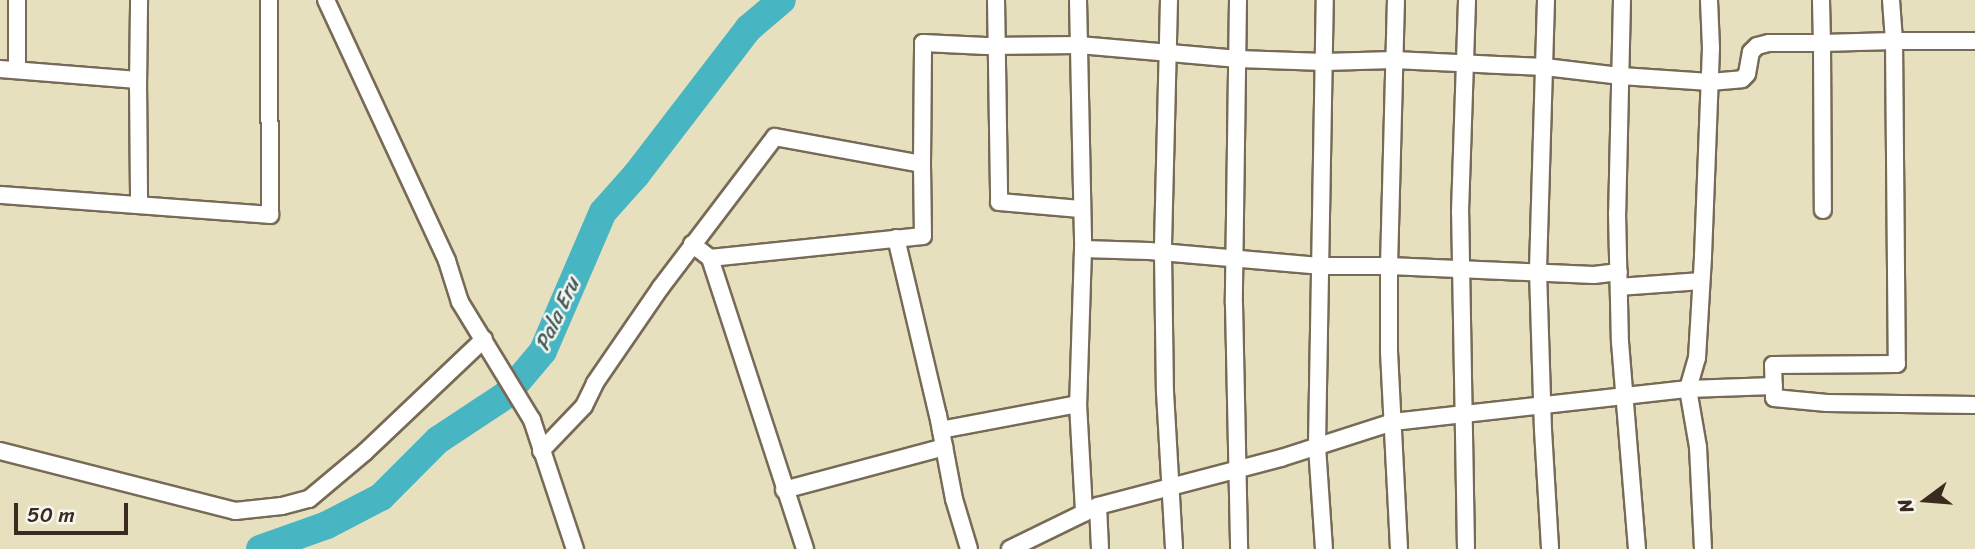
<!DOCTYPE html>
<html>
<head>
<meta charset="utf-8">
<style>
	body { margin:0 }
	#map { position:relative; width:1975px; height:549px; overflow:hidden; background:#e7e0be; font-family:Sriracha,sans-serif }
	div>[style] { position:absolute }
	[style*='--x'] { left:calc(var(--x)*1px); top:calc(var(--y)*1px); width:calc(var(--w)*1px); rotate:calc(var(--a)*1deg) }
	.river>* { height:28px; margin:-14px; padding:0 14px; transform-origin:14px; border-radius:14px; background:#47b5c2 }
	.roads { filter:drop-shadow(2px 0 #776a56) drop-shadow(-2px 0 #776a56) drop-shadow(0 2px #776a56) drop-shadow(0 -2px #776a56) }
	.minor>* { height:16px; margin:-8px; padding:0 8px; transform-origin:8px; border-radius:8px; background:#fff }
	span { translate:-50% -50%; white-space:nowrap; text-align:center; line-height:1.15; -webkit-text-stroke:5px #f6f6f2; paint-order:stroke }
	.water-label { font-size:21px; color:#3f5b57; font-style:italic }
	.north { position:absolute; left:1891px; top:465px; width:70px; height:70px; -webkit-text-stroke:5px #f6f6f2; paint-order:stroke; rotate:254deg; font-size:19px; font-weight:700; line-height:28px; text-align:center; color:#3b2a1e }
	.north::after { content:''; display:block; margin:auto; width:24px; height:32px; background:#3b2a1e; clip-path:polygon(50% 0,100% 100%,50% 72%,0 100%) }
	.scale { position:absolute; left:14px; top:503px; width:114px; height:32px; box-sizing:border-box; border:4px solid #3b2a1e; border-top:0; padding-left:9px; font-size:21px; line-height:24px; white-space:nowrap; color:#3b2a1e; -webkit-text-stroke:5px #f6f6f2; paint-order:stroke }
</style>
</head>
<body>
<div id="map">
	<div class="river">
		<i style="--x:260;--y:549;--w:71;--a:-19.7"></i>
		<i style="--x:327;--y:525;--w:61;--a:-27.4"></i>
		<i style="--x:381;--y:497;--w:81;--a:-45"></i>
		<i style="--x:438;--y:440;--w:82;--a:-33.5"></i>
		<i style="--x:506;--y:395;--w:57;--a:-49.9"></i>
		<i style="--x:543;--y:351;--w:151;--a:-66.7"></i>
		<i style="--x:603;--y:212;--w:50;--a:-48.3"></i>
		<i style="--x:636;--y:175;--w:185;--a:-52.5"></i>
		<i style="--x:749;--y:28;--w:43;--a:-40.3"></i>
	</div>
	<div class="roads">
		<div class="minor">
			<i style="--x:326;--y:0;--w:288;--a:65.1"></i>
			<i style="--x:447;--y:261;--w:43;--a:72.4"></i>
			<i style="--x:460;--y:302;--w:138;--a:58.6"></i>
			<i style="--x:532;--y:420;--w:136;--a:71.6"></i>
			<i style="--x:996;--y:0;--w:202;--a:89.1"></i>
			<i style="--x:999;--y:202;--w:82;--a:4.9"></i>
			<i style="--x:1078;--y:0;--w:249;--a:88.8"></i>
			<i style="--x:1083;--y:249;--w:66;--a:1.7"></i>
			<i style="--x:1149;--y:251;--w:171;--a:5"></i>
			<i style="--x:1319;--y:266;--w:70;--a:0"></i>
			<i style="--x:1389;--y:266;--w:266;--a:-88.5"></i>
			<i style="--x:1169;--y:0;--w:253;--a:91.4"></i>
			<i style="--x:1163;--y:253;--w:139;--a:89.2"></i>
			<i style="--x:1165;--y:392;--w:157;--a:86.7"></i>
			<i style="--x:1238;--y:0;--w:304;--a:90.8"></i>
			<i style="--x:1234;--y:304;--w:245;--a:88.8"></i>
			<i style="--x:1546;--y:0;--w:271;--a:91.7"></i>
			<i style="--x:1538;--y:271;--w:159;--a:88.2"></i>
			<i style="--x:1543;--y:430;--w:119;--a:86.6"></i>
			<i style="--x:1622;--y:0;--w:213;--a:91.3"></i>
			<i style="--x:1617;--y:213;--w:129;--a:88.7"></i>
			<i style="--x:1620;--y:342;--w:208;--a:85.3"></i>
			<i style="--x:1821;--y:0;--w:43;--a:88.7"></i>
			<i style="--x:1822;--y:43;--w:72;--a:-1.6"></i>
			<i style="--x:1894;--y:41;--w:323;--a:89.5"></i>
			<i style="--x:1897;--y:364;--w:124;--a:179.5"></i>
			<i style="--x:1773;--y:365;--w:33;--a:88"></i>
			<i style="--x:1774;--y:398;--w:53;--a:5.4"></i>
			<i style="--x:1827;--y:403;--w:148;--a:0.8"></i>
			<i style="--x:1891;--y:0;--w:41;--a:85.8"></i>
			<i style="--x:1894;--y:41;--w:81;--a:0"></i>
			<i style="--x:0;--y:69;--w:138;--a:4.6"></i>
			<i style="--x:138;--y:80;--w:125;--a:89.5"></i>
			<i style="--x:17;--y:70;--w:70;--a:-90"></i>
			<i style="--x:138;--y:88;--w:88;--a:-89.3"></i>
			<i style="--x:0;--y:195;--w:271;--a:4.2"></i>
			<i style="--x:270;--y:215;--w:215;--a:-90.3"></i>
			<i style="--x:896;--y:238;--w:182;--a:76.7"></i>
			<i style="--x:938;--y:415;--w:86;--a:79.2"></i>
			<i style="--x:954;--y:499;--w:52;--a:73.3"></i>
			<i style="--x:692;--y:244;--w:23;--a:38"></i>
			<i style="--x:710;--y:258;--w:214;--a:-5.9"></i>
			<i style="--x:923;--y:236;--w:72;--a:-90.8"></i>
			<i style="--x:1083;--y:249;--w:155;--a:91.8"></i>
			<i style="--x:1078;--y:404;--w:109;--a:86.8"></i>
			<i style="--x:710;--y:258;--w:306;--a:71.9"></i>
			<i style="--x:1619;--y:287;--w:82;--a:-4.2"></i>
			<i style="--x:941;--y:430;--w:139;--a:-10.7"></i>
			<i style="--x:0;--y:451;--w:243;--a:14.3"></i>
			<i style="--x:235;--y:511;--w:47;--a:-6.1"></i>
			<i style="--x:282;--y:506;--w:28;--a:-15"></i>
			<i style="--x:309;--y:499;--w:73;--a:-40"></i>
			<i style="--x:365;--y:452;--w:164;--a:-43.5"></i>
			<i style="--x:541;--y:451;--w:62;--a:-46.3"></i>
			<i style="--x:584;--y:406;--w:25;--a:-64"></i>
			<i style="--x:595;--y:383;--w:116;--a:-55.5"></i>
			<i style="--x:661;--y:287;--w:188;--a:-52.8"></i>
			<i style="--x:775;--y:137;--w:149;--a:10.4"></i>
			<i style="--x:922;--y:164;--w:121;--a:-89.5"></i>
			<i style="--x:923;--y:43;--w:63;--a:2.7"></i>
			<i style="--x:986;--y:46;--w:93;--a:-0.6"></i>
			<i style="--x:1079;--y:45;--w:160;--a:5"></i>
			<i style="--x:1238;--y:59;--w:86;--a:2"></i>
			<i style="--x:1324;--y:62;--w:70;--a:-1.6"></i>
			<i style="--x:1394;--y:60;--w:151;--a:2.7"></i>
			<i style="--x:1545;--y:67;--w:77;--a:6.8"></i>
			<i style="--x:1621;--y:76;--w:89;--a:3.9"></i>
			<i style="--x:1710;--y:82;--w:32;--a:-5"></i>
			<i style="--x:1742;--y:79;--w:7;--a:-45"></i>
			<i style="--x:1747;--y:74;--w:22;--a:-80"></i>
			<i style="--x:1751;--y:52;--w:8;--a:-45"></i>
			<i style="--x:1757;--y:46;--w:12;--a:-14"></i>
			<i style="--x:1769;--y:43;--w:53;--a:0"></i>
			<i style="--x:1822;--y:43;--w:167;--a:89.7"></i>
			<i style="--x:784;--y:490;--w:166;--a:-15"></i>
			<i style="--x:1098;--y:506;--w:43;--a:87.3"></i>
			<i style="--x:1010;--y:549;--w:98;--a:-26"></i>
			<i style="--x:1098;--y:506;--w:189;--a:-14.7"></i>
			<i style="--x:1281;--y:458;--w:118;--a:-17.8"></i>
			<i style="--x:1393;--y:422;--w:297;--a:-6.4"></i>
			<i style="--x:1688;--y:389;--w:86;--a:-2"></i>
			<i style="--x:1324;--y:549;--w:104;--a:-93.9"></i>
			<i style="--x:1317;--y:445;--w:445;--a:-89"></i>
			<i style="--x:1399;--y:549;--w:199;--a:-92.9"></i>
			<i style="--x:1389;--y:350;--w:84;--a:-90"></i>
			<i style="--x:1389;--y:266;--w:205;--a:2.5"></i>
			<i style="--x:1594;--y:275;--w:25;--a:-7"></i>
			<i style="--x:1466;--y:549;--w:337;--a:-91"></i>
			<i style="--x:1460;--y:212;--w:212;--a:-88.1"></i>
			<i style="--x:1703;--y:549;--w:102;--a:-92.8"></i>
			<i style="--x:1698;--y:447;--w:59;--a:-99.8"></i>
			<i style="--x:1688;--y:389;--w:32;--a:-74"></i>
			<i style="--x:1697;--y:358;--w:102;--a:-86.6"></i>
			<i style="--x:1703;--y:256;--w:208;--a:-87.8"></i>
			<i style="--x:1711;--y:48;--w:48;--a:-92.4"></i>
		</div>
	</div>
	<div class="water-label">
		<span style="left:557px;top:314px;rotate:-65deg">Pala Eru</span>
	</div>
	<div class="north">N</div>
	<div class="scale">50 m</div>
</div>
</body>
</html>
